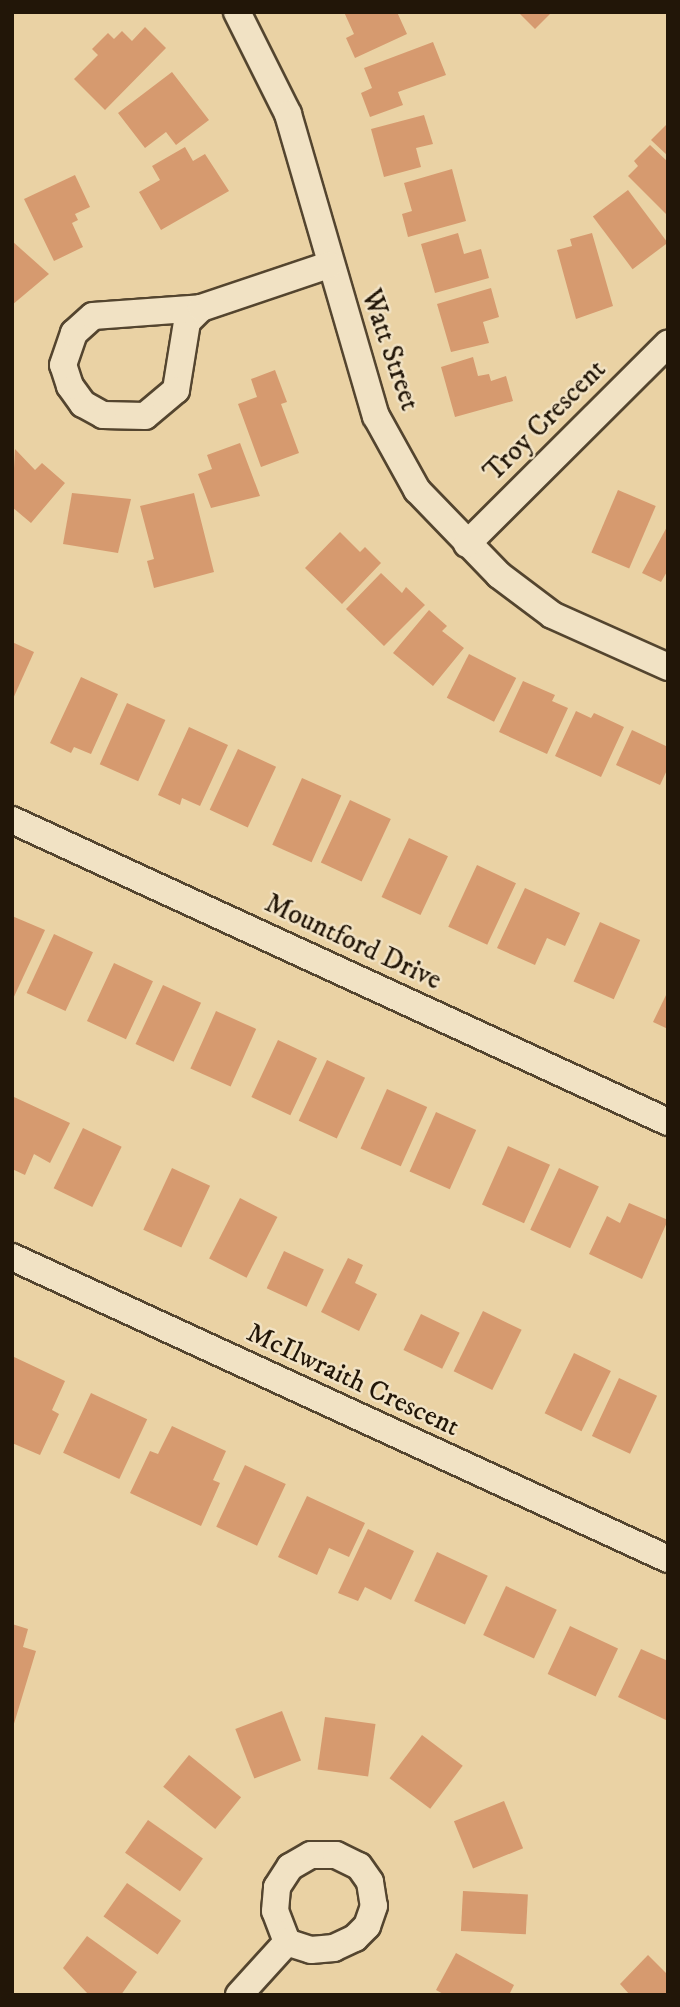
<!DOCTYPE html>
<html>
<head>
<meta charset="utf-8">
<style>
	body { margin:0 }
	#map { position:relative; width:680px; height:2007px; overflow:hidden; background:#ead2a4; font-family:"IM FELL DW Pica",serif }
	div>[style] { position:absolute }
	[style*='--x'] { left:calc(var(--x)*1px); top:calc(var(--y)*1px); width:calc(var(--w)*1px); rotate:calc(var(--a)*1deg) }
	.building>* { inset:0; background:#d69a6f; transform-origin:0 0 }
	.roads { filter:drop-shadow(2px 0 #54452f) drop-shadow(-2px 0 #54452f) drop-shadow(0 2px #54452f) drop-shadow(0 -2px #54452f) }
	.street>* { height:26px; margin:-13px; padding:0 13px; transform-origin:13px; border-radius:13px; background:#f1e2c4 }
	span { translate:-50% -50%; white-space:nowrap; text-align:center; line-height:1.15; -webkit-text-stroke:5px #f1e2c4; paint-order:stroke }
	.street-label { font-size:28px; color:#221608 }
	.frame { position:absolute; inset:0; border:14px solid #221608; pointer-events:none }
</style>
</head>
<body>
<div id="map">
	<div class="building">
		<i style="clip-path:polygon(344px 12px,397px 12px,407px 34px,355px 58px,346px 38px,354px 34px)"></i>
		<i style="clip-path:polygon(518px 12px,552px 12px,535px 29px)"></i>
		<i style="clip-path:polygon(145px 27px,166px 48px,105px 110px,74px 79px,98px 55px,92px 49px,108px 33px,114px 39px,122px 31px,132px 41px)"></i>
		<i style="clip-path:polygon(433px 42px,446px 75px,398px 92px,403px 105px,370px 117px,361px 93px,372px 88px,364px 68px)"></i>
		<i style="clip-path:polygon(172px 72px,209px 120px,176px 145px,166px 132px,145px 148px,118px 113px)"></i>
		<i style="clip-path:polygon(424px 115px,433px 144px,416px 148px,421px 167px,384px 177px,371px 129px)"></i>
		<i style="clip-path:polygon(668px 123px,668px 156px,651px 140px)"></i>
		<i style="clip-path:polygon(650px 145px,668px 162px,668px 216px,628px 176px,638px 166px,634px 161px)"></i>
		<i style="clip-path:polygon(185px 147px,193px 161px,205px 154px,229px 191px,161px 230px,139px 192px,160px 180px,152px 166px)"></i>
		<i style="clip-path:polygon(452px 169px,466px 221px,408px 237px,402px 214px,412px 211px,404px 183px)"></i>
		<i style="clip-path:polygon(75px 175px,90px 207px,75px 214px,78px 220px,72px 223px,83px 247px,54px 261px,24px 199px)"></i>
		<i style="left:628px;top:190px;width:66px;height:44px;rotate:53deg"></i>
		<i style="clip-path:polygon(458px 233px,464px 254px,481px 249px,489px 278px,435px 293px,421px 244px)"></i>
		<i style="clip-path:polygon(592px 233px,613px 306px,576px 319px,557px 250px,572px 246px,570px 239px)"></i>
		<i style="clip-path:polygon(12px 241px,49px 274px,12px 305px)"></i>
		<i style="clip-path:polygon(491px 288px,499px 317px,483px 322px,489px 343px,451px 352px,437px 304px)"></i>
		<i style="clip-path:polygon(473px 357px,478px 376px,489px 374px,491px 381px,506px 376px,513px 401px,455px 417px,441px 367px)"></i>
		<i style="clip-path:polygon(275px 370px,287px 402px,281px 404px,299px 453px,261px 467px,238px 404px,257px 397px,251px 379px)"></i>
		<i style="clip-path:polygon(240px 443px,260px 496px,211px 508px,198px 474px,212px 469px,207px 455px)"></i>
		<i style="clip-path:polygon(15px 449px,35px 470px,42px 463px,65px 483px,31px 523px,12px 507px)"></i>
		<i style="left:618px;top:490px;width:41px;height:68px;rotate:23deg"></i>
		<i style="clip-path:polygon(72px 493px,131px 499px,118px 553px,63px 544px)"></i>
		<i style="clip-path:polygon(194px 493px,214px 572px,154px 588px,147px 561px,154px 559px,140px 506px)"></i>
		<i style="clip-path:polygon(668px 525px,668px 570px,661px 582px,642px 573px)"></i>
		<i style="clip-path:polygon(340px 532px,360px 552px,365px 547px,381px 563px,342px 604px,305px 568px)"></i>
		<i style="clip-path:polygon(381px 573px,402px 593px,406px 587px,425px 605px,384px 646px,346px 609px)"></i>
		<i style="clip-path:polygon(429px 610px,447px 626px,442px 631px,464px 648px,433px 686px,393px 653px)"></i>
		<i style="clip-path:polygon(12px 642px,34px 652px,12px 701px)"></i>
		<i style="left:469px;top:654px;width:53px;height:49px;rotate:27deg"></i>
		<i style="clip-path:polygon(81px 677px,118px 694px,91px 754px,74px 747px,71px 753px,50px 743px)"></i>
		<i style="clip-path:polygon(523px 681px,555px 695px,552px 701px,568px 708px,547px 754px,499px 732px)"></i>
		<i style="left:127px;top:703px;width:42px;height:67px;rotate:24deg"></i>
		<i style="clip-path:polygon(576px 711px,591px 718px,594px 713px,624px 727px,601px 777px,555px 756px)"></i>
		<i style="clip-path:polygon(189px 727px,228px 745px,200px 806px,182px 798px,180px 805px,158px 795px)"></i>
		<i style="clip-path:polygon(632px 730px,668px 747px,668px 768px,660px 785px,616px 765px)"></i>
		<i style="left:238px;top:749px;width:42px;height:67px;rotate:25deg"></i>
		<i style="left:302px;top:778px;width:43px;height:73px;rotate:24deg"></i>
		<i style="left:350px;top:800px;width:45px;height:69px;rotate:25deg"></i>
		<i style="left:409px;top:838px;width:43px;height:65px;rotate:25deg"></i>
		<i style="left:477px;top:865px;width:43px;height:68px;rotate:25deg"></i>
		<i style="clip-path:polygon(525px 888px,580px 913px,565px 946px,547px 938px,535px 965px,497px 948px)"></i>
		<i style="clip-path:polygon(12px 916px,45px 930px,12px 1001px)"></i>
		<i style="left:600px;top:922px;width:44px;height:65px;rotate:24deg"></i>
		<i style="left:54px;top:934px;width:43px;height:65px;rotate:25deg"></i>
		<i style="left:114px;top:963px;width:43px;height:64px;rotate:25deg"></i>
		<i style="left:163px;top:985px;width:42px;height:65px;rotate:25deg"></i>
		<i style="clip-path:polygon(668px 991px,668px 1029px,653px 1022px)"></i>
		<i style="left:216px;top:1011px;width:44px;height:63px;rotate:24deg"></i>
		<i style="left:278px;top:1040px;width:43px;height:63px;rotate:25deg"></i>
		<i style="left:327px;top:1060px;width:42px;height:67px;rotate:25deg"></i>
		<i style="left:387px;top:1089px;width:44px;height:65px;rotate:24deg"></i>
		<i style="clip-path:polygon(14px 1097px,70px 1123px,50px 1163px,34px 1154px,25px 1175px,12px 1169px)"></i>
		<i style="left:436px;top:1112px;width:44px;height:65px;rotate:24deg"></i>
		<i style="left:83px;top:1128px;width:43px;height:67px;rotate:26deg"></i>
		<i style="left:508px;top:1146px;width:46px;height:64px;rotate:24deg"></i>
		<i style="left:172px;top:1168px;width:42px;height:68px;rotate:25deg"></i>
		<i style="left:559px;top:1168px;width:44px;height:68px;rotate:25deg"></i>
		<i style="left:240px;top:1198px;width:42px;height:68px;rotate:27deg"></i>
		<i style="clip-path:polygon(629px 1203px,668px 1220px,642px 1279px,589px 1254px,607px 1216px,620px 1223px)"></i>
		<i style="left:284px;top:1251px;width:44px;height:41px;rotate:25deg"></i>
		<i style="clip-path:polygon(348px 1258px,363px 1265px,355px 1283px,377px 1294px,359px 1331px,321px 1312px)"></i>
		<i style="left:483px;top:1311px;width:43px;height:67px;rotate:26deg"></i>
		<i style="left:421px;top:1314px;width:43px;height:40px;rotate:26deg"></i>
		<i style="left:574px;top:1353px;width:41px;height:67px;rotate:26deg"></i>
		<i style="clip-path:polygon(12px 1356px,65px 1381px,52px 1410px,59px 1414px,40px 1455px,12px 1443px)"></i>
		<i style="left:619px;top:1378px;width:42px;height:64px;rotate:25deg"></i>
		<i style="left:91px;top:1393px;width:62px;height:66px;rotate:25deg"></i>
		<i style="clip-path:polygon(172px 1426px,226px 1451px,213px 1480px,220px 1483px,201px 1526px,130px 1493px,150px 1451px,158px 1454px)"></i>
		<i style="left:245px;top:1465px;width:45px;height:68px;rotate:25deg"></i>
		<i style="clip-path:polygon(307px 1496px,365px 1523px,349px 1557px,329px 1548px,317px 1575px,278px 1557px)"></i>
		<i style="clip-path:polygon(368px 1529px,414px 1551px,391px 1600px,365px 1587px,358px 1601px,338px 1593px)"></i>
		<i style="left:437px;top:1552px;width:56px;height:54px;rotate:25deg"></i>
		<i style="left:506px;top:1586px;width:56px;height:54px;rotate:25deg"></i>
		<i style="clip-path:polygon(12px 1624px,28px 1629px,23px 1647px,36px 1651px,13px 1727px)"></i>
		<i style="left:570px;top:1626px;width:53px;height:53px;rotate:25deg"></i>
		<i style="clip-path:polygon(641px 1649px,668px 1661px,668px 1721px,618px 1697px)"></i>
		<i style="left:282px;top:1711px;width:53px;height:50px;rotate:69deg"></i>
		<i style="left:325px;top:1717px;width:51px;height:53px;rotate:8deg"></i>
		<i style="left:422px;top:1735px;width:51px;height:54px;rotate:37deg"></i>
		<i style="left:189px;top:1755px;width:67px;height:41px;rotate:39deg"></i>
		<i style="left:504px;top:1801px;width:51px;height:54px;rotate:68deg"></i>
		<i style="left:148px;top:1820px;width:67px;height:40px;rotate:35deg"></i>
		<i style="left:127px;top:1883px;width:66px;height:41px;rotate:35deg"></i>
		<i style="left:463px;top:1891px;width:65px;height:40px;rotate:3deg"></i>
		<i style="clip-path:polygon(87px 1936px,137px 1972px,121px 1995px,89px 1995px,63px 1968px)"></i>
		<i style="clip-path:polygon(456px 1953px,514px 1985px,509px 1995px,445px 1995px,436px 1990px)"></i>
		<i style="clip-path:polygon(648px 1955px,668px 1975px,668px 1995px,630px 1995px,620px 1984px)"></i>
	</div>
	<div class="roads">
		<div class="street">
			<i style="--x:237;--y:12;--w:114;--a:63.4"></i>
			<i style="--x:288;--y:114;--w:315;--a:73.8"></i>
			<i style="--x:376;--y:416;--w:85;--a:61"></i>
			<i style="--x:417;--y:490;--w:118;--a:46"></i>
			<i style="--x:499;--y:575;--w:66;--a:37"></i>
			<i style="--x:552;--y:615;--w:127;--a:24.1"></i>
			<i style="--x:201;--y:308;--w:20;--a:135"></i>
			<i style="--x:187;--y:322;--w:69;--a:99.2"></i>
			<i style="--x:176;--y:390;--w:40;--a:140"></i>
			<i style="--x:145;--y:416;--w:42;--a:-178.6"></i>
			<i style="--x:103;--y:415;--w:23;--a:-151"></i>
			<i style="--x:83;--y:404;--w:22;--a:-126"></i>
			<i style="--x:70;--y:386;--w:22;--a:-108"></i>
			<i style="--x:63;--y:365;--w:34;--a:-71"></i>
			<i style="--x:74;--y:333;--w:25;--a:-42"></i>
			<i style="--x:93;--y:316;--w:108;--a:-4.2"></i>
			<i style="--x:201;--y:308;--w:135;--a:-18.6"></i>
			<i style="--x:467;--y:544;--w:284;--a:-44.9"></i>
			<i style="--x:12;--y:820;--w:722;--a:24.72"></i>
			<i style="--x:12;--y:1257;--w:722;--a:24.72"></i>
			<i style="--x:311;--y:1855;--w:25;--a:0"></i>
			<i style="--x:336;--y:1855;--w:25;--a:26"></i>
			<i style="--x:359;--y:1866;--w:19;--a:55"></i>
			<i style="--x:370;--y:1882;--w:24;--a:81"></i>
			<i style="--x:374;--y:1906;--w:21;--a:109"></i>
			<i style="--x:367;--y:1926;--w:17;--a:135"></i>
			<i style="--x:355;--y:1938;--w:23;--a:155"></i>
			<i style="--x:334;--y:1948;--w:23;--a:175"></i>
			<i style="--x:311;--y:1950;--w:25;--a:-162"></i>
			<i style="--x:287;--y:1942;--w:33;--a:-111"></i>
			<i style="--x:275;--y:1911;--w:24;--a:-85"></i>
			<i style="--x:277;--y:1887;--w:24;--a:-57"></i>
			<i style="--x:290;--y:1867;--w:24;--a:-30"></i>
			<i style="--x:239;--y:1995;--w:72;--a:-47.8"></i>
		</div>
	</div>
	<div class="street-label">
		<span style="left:390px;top:350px;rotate:71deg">Watt Street</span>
		<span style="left:545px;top:421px;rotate:-45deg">Troy Crescent</span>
		<span style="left:353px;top:942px;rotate:25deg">Mountford Drive</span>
		<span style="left:353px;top:1380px;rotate:25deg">McIlwraith Crescent</span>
	</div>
	<div class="frame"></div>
</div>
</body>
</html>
